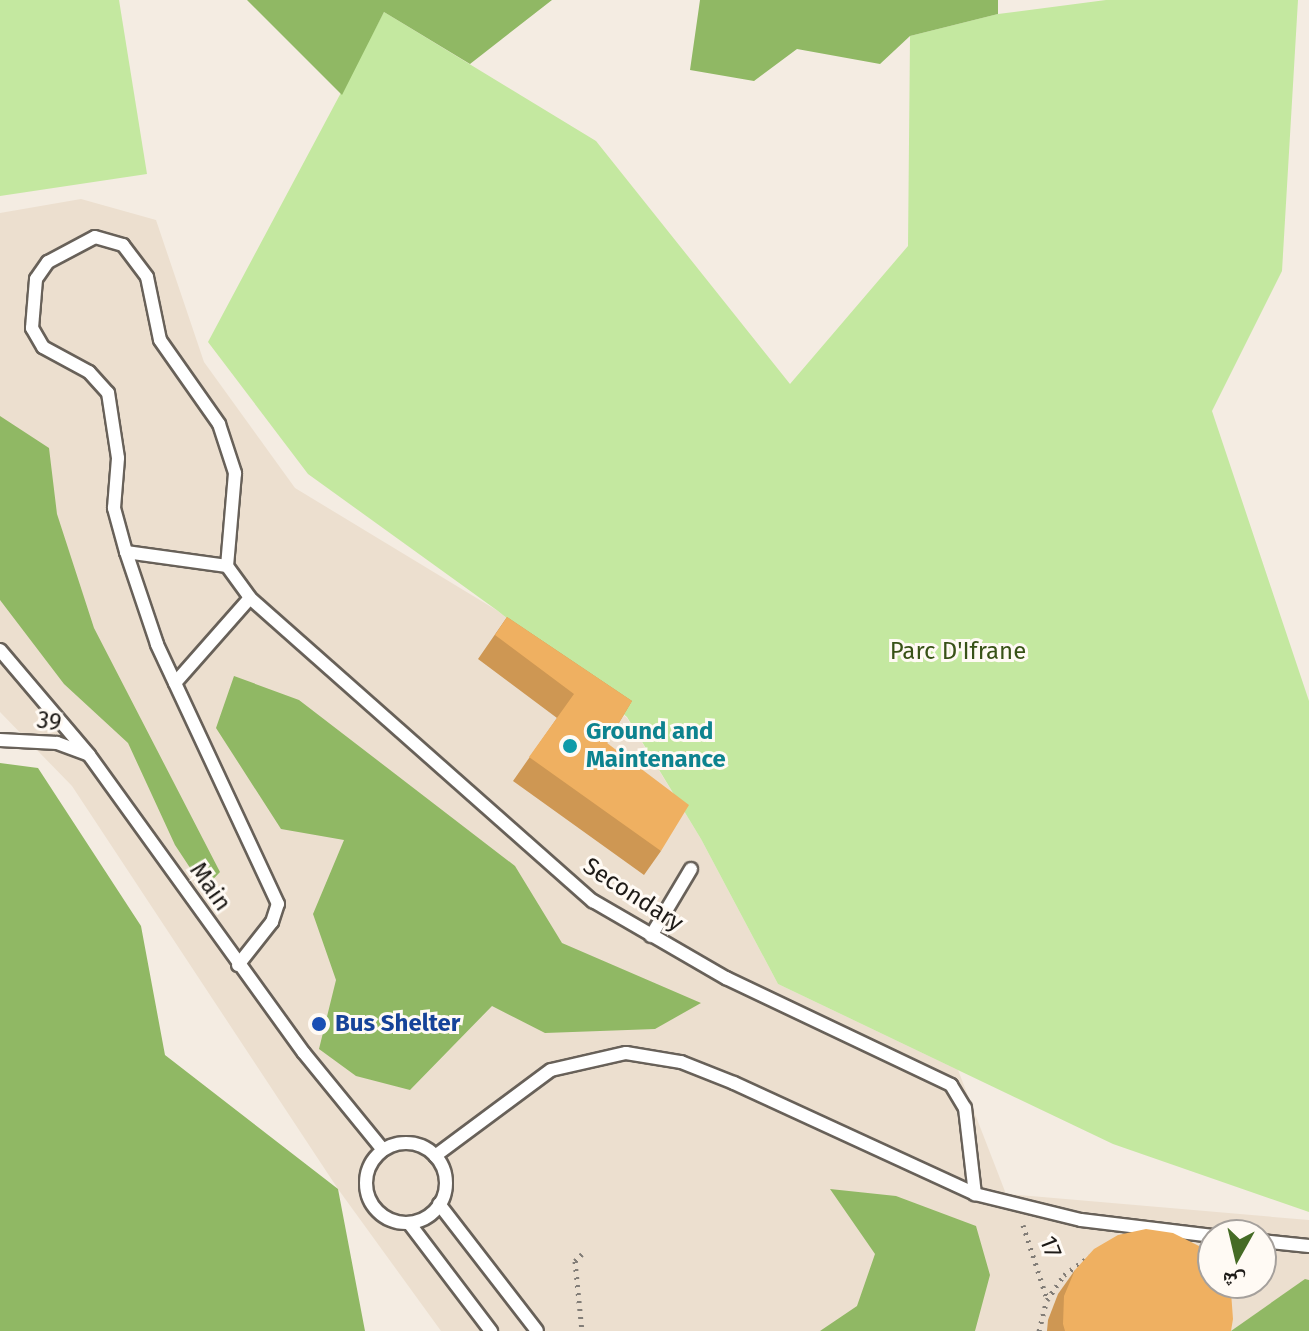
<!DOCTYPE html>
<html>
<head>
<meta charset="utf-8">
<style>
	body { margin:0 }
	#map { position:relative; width:1309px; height:1331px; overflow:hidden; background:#f4ece2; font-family:"Fira Sans","Noto Naskh Arabic",sans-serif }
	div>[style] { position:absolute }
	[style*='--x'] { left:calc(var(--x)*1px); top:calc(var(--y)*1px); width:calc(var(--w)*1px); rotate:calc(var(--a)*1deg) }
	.built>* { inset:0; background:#ecdfcf }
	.green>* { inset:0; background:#c4e8a0 }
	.forest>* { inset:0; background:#90b864 }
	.path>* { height:5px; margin-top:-2.5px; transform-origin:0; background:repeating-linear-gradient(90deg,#827d77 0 2px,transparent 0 8px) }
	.roads { filter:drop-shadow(2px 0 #686159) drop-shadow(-2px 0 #686159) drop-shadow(0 2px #686159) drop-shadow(0 -2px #686159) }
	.lane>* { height:12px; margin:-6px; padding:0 6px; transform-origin:6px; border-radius:6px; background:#fff }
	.lane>.ring { margin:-6px; padding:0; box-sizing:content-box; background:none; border:12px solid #fff; border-radius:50% }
	.wall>* { inset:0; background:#ce9753 }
	.building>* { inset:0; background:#efb061 }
	.dots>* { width:22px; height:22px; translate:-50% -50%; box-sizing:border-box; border:4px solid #fffaf4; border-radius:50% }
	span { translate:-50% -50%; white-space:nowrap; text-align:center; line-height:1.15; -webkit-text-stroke:6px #fffaf4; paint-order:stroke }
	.park-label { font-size:24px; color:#385217 }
	.street-label { font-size:24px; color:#1d1a17 }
	.culture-label { font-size:24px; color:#0d838f; font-weight:700 }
	.left { translate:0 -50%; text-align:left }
	.transit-label { font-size:24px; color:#164399; font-weight:700 }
	.north { position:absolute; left:1197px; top:1219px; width:80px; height:80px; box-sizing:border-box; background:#fffaf4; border:2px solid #a5a09c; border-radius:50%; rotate:188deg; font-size:22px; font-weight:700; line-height:32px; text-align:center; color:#1d1a17 }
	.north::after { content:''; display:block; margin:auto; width:28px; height:36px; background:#456b25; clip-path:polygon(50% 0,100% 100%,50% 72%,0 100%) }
</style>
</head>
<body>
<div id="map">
	<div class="built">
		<i style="clip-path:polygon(evenodd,81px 199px,156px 220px,204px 362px,295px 488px,498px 611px,627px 718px,701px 839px,778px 984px,958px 1070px,1006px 1194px,1309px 1220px,1309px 1331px,441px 1331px,338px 1189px,72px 786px,0 712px,0 213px,81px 199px,1213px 1235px,1261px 1235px,1261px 1283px,1213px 1283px,1213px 1235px)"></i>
	</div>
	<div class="green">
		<i style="clip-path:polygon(0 0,119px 0,147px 174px,0 196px)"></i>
		<i style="clip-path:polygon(1106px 0,1298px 0,1282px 271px,1212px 411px,1309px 701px,1309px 1212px,1113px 1144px,778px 984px,701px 839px,627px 717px,498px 611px,308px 474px,208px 342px,384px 12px,596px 141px,790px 384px,908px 246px,910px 36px,998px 14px)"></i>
	</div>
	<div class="forest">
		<i style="clip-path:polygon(247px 0,552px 0,470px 64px,384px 12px,342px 95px)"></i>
		<i style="clip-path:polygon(700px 0,998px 0,998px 14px,910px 36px,880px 64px,797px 49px,754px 81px,690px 70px)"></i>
		<i style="clip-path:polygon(0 416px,49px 448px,57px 514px,94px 628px,220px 872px,204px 889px,175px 845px,128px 743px,64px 684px,0 600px)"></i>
		<i style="clip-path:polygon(234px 676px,299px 700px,515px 866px,562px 943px,701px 1003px,655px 1029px,545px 1033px,492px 1006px,410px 1090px,356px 1076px,319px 1049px,336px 980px,313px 914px,344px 840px,281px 829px,216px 728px)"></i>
		<i style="clip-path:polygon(0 763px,38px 768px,141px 926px,165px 1055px,338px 1189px,365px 1331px,0 1331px)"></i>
		<i style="clip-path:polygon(830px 1189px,896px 1196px,976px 1226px,990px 1275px,975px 1331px,820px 1331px,857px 1306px,875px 1254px)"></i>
		<i style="clip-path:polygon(1305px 1279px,1309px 1280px,1309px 1331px,1231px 1331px)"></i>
	</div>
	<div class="path">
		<i style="--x:1023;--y:1225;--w:78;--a:72"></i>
		<i style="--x:582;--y:1254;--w:10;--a:135"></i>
		<i style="--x:575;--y:1261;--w:70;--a:84.3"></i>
		<i style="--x:1039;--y:1331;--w:32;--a:-76"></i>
		<i style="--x:1047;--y:1300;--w:30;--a:-56"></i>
		<i style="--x:1064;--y:1275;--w:32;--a:-36"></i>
	</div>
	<div class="roads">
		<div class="lane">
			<i style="--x:126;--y:552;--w:46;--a:-105.3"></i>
			<i style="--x:114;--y:508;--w:50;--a:-85.4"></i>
			<i style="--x:118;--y:458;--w:66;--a:-98.7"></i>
			<i style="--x:108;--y:393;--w:28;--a:-132"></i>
			<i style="--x:89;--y:372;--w:52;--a:-151.5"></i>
			<i style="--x:43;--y:347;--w:22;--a:-120"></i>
			<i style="--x:32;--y:328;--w:49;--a:-85.3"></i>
			<i style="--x:36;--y:279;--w:21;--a:-55"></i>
			<i style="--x:48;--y:262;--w:53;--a:-28"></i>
			<i style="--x:95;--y:237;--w:29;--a:16"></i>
			<i style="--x:123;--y:245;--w:40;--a:53"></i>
			<i style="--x:147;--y:277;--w:64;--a:78.3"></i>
			<i style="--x:160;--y:340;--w:103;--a:54.9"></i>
			<i style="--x:219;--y:424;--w:52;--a:71.9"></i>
			<i style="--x:235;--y:473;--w:93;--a:94.9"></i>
			<i style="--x:0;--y:650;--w:138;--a:49.7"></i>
			<i style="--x:89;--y:755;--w:367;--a:54.2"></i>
			<i style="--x:304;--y:1053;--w:125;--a:50.8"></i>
			<i style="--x:175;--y:683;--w:113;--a:-48.6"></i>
			<i style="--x:0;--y:740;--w:57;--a:3"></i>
			<i style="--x:57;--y:743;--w:32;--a:20"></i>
			<i style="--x:651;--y:936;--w:78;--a:-59.2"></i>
			<i style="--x:238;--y:965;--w:55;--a:-51.7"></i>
			<i style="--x:272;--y:922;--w:19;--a:-72"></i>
			<i style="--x:278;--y:904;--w:287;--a:-115"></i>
			<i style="--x:157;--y:644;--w:97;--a:-108.6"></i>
			<i style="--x:126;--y:552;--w:102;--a:7.9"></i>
			<i style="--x:227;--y:566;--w:39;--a:54"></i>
			<i style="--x:250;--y:598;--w:458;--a:41.5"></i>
			<i style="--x:593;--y:901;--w:154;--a:30.1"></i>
			<i style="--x:726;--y:978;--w:249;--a:25.4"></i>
			<i style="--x:951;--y:1085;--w:27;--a:59"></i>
			<i style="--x:965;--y:1108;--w:87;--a:83.4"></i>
			<i class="ring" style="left:366px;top:1143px;width:68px;height:68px"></i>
			<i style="--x:435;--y:1156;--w:144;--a:-36.6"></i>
			<i style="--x:551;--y:1070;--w:77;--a:-12.8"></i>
			<i style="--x:626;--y:1053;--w:56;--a:9.3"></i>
			<i style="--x:681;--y:1062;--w:57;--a:21.6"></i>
			<i style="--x:734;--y:1083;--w:265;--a:24.7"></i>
			<i style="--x:975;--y:1194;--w:109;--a:13.8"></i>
			<i style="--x:1081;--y:1220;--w:133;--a:6.9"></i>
			<i style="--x:439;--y:1204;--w:160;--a:52.3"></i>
			<i style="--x:409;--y:1223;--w:136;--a:52.8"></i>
			<i style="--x:1261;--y:1241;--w:48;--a:5.9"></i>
		</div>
	</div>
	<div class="wall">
		<i style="clip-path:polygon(507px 617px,632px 701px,607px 743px,661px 851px,644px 875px,513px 781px,557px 718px,478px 659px)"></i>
		<i style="clip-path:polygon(1075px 1270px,1231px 1331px,1047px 1331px,1048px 1320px,1058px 1294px)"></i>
	</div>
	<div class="building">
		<i style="clip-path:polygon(507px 617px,632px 701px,607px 743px,689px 805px,661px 851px,529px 757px,574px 694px,495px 635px)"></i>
		<i style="clip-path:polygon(1146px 1229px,1173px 1233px,1199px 1246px,1213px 1261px,1213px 1283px,1226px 1283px,1231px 1292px,1233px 1319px,1231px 1331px,1065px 1331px,1063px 1324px,1064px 1296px,1075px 1270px,1094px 1249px,1118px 1235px)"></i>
	</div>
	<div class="dots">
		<i style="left:570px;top:746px;background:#0f9aa8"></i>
		<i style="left:319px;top:1024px;background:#1a4fb4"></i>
	</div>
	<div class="park-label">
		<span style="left:958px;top:652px">Parc D'Ifrane</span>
	</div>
	<div class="street-label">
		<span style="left:49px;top:722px;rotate:9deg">39</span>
		<span style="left:210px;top:887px;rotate:55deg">Main</span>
		<span style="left:633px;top:895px;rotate:33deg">Secondary</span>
		<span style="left:1050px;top:1247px;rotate:69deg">17</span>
	</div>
	<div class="culture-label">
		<span class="left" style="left:586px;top:746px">Ground and<br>Maintenance</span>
	</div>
	<div class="transit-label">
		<span class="left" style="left:335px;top:1024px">Bus Shelter</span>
	</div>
	<div class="north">ش</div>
</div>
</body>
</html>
